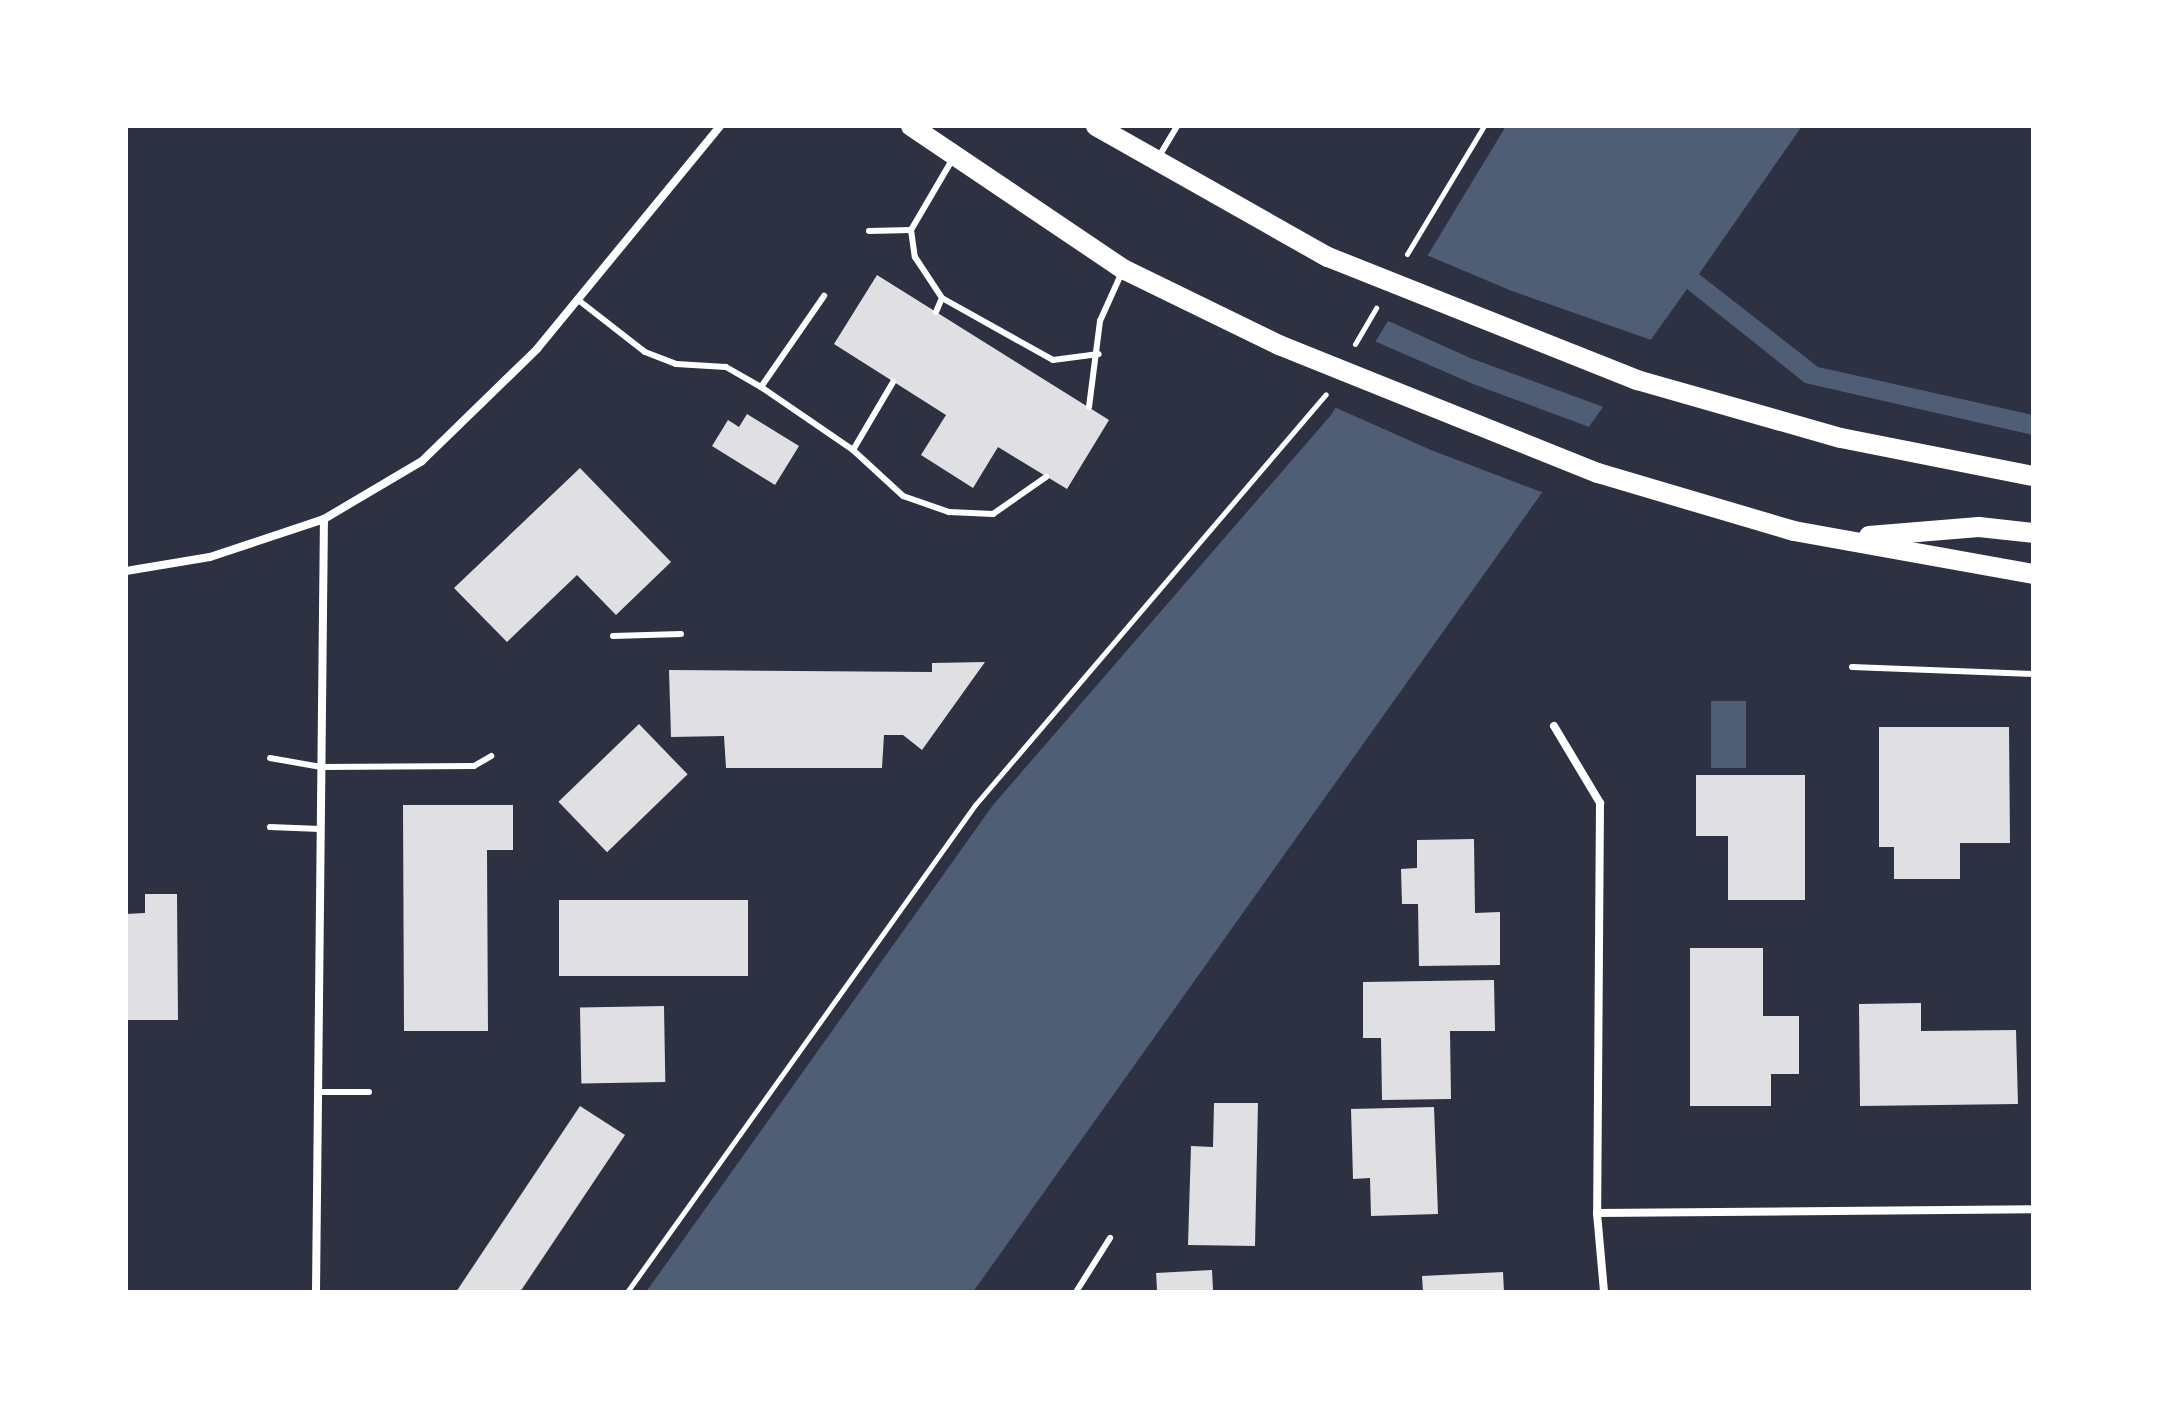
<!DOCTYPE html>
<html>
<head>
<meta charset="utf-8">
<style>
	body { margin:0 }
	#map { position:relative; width:2159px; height:1418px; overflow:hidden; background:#2d3142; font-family:Signika,sans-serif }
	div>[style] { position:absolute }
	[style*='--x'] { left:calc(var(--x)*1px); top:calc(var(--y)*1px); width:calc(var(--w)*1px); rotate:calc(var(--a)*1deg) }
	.water>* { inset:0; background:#4f5d75; transform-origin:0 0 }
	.pier>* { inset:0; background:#2d3142 }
	.building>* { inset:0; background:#e0e0e3; transform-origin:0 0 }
	.path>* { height:5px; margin:-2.5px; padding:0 2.5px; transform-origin:2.5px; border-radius:2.5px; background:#fff }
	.service>* { height:6px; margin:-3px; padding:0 3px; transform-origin:3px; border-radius:3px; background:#fff }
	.minor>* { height:8px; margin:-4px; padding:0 4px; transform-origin:4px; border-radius:4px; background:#fff }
	.primary>* { height:20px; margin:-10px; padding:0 10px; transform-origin:10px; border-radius:10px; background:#fff }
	span { translate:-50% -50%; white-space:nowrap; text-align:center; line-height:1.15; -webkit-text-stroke:7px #fff; paint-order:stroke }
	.frame { position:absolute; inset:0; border:128px solid #fff; pointer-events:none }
</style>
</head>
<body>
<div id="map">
	<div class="water">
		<i style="clip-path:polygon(1506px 126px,1802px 126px,1699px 274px,1818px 367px,2033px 415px,2033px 435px,1805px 383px,1687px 289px,973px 1292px,646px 1292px,993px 805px,1331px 415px)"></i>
		<i style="left:1746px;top:701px;width:67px;height:35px;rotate:90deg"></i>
	</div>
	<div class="pier">
		<i style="clip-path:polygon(1424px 254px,1512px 291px,1654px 341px,1606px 408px,1470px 358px,1384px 319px)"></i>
		<i style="clip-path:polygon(1372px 340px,1473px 384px,1592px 428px,1544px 493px,1431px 450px,1332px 406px)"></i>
	</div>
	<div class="building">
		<i style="clip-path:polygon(877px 275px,1109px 420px,1067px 489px,998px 447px,973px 488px,921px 455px,946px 415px,834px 344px)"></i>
		<i style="clip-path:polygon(747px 414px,799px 446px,775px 485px,712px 446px,728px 420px,739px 427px)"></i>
		<i style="clip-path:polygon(580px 468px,671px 562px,616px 615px,577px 575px,507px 642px,454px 588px)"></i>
		<i style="clip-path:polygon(985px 662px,922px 750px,903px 735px,884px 735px,882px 768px,726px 768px,724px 736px,671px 737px,669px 670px,932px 672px,932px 663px)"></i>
		<i style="left:639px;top:724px;width:70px;height:112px;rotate:46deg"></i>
		<i style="clip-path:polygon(1879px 727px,2009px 727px,2010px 843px,1960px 843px,1960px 879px,1894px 879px,1894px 847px,1879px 847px)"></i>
		<i style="clip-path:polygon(1696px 775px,1805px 775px,1805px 900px,1728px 900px,1728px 836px,1696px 836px)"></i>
		<i style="clip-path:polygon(403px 805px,513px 805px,513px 850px,487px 850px,488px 1031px,404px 1031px)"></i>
		<i style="clip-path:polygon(1474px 839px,1475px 913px,1500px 912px,1500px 965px,1419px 966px,1418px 904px,1402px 904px,1401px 869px,1417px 868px,1417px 840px)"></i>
		<i style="clip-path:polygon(145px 894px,177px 894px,178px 1020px,126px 1020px,126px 914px,145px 913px)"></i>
		<i style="left:559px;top:900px;width:189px;height:76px"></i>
		<i style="clip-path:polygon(1690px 948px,1763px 948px,1763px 1016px,1799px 1016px,1799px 1074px,1771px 1074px,1771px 1106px,1690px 1106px)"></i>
		<i style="clip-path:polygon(1494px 980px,1495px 1031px,1450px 1031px,1451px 1099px,1382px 1100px,1381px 1038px,1363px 1038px,1363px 982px)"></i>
		<i style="clip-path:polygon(1921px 1003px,1921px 1031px,2016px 1030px,2018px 1104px,1860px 1106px,1859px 1004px)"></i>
		<i style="left:664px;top:1006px;width:76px;height:84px;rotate:89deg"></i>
		<i style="clip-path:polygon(1214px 1103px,1258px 1103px,1255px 1246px,1188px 1245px,1191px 1146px,1213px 1147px)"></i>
		<i style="clip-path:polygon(580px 1106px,625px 1135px,520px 1292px,456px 1292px)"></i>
		<i style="clip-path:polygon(1434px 1107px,1438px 1214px,1371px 1216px,1370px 1178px,1353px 1179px,1351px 1109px)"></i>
		<i style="left:1212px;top:1270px;width:22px;height:56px;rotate:87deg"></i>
		<i style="clip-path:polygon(1503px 1272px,1504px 1292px,1423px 1292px,1422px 1276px)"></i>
	</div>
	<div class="path">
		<i style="--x:1407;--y:254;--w:149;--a:-59"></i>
		<i style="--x:1355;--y:344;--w:42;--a:-59.7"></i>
		<i style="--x:627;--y:1292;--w:599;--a:-54.45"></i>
		<i style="--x:975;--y:805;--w:540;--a:-49.5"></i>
	</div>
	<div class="service">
		<i style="--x:1158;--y:158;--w:37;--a:-59"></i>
		<i style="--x:911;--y:230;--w:27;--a:82"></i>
		<i style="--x:915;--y:257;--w:49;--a:56.6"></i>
		<i style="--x:942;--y:298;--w:127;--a:29.2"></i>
		<i style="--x:1053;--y:360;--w:46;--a:-7.4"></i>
		<i style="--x:869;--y:231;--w:42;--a:-1.4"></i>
		<i style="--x:911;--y:230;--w:81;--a:-59.6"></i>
		<i style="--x:577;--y:299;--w:86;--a:37.9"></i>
		<i style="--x:645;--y:352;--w:33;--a:21"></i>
		<i style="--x:676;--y:364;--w:50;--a:3.4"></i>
		<i style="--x:726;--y:367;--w:40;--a:29.7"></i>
		<i style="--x:761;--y:387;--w:112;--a:34.4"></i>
		<i style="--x:853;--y:450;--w:68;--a:42.6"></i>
		<i style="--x:903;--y:496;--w:49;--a:19.2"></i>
		<i style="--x:949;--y:512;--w:44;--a:2.6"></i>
		<i style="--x:993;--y:514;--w:65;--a:-34.9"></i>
		<i style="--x:936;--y:312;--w:15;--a:-67"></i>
		<i style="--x:761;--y:387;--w:111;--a:-55.3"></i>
		<i style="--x:1089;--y:407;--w:87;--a:-82.7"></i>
		<i style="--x:1100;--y:321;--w:54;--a:-65.8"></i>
		<i style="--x:853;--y:450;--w:79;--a:-59.5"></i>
		<i style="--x:613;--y:636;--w:68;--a:-1.7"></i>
		<i style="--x:1852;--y:667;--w:181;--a:2.2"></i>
		<i style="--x:270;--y:758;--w:52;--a:10"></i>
		<i style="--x:321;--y:767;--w:153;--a:-0.4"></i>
		<i style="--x:474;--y:766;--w:20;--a:-30"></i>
		<i style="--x:270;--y:827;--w:50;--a:2.3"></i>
		<i style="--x:318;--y:1092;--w:51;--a:0"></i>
		<i style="--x:1076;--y:1292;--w:64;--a:-57.8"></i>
	</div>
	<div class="minor">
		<i style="--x:126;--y:571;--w:85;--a:-9.5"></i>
		<i style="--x:210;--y:557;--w:120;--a:-18.4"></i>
		<i style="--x:324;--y:519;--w:114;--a:-30.6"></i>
		<i style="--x:422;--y:461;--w:161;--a:-44.2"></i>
		<i style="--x:537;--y:349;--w:288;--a:-50.6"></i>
		<i style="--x:1554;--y:726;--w:90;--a:59.1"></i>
		<i style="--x:1600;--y:803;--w:410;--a:90.4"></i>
		<i style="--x:1597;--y:1213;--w:79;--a:84.9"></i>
		<i style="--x:1597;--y:1213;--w:436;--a:-0.5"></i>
		<i style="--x:316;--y:1292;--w:773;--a:-89.41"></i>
	</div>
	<div class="primary">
		<i style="--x:911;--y:126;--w:256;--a:34"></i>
		<i style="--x:1123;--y:269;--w:174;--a:26"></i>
		<i style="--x:1279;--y:345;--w:344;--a:21.9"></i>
		<i style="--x:1598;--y:473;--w:204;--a:16.5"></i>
		<i style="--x:1794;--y:531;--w:243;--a:10.2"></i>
		<i style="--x:1096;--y:126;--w:266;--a:29.5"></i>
		<i style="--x:1328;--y:257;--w:333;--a:21.7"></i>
		<i style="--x:1637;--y:380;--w:212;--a:15.9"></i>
		<i style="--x:1841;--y:438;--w:196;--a:11.2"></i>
		<i style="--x:1869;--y:536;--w:110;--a:-4.7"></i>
		<i style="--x:1979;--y:527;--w:54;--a:6.3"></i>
	</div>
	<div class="frame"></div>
</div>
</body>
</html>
